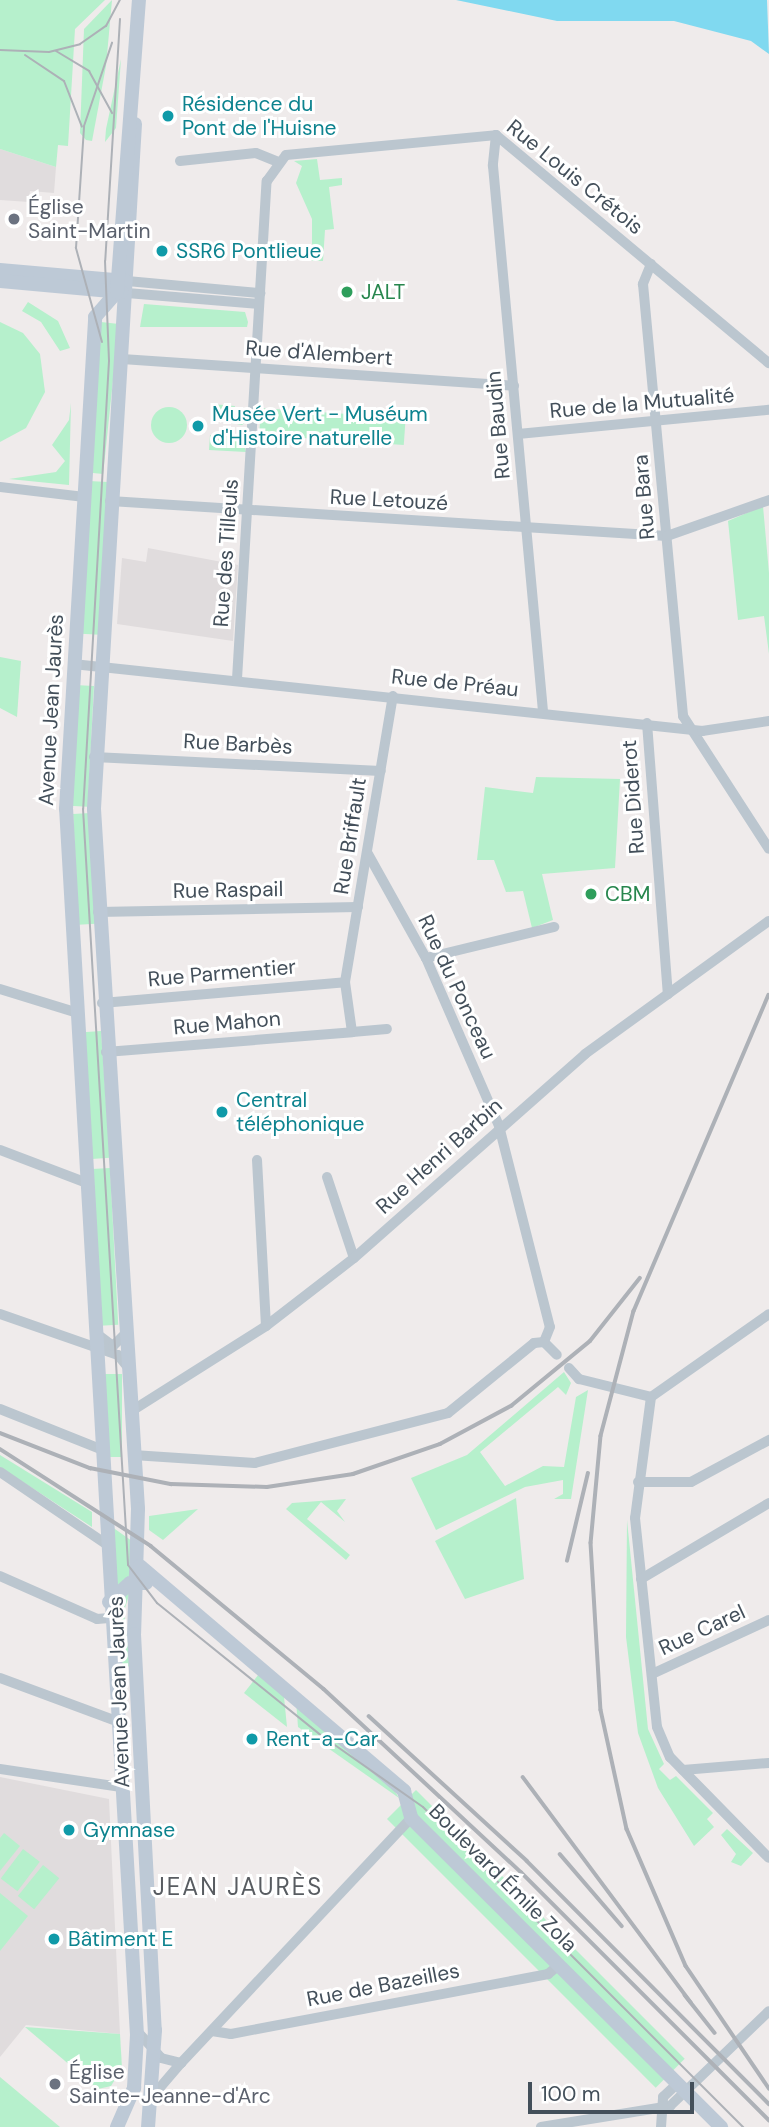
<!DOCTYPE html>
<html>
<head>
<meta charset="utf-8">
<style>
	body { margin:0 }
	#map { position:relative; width:769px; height:2127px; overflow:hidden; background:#efebeb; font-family:"DM Sans",sans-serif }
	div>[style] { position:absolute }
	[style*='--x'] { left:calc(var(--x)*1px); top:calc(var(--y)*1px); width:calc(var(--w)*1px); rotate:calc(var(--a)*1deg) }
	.education>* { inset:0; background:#e0dcdd }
	.green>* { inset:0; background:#b6f0cc; transform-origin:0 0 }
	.round { border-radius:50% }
	.water>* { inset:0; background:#80d9f0 }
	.street>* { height:10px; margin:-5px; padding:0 5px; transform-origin:5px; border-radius:5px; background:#bbc6cf }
	.secondary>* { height:14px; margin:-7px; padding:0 7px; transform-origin:7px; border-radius:7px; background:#bdc9d6 }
	.tram>* { height:2px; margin:-1px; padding:0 1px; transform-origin:1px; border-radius:1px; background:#adb1b7 }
	.rail>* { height:3.5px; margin:-1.75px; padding:0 1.75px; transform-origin:1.75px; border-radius:1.75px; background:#adb1b7 }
	.dots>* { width:19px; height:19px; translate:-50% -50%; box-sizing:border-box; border:4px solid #fff; border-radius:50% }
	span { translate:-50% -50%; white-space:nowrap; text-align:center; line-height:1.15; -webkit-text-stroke:6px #fff; paint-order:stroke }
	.culture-label { font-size:21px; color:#0d838f }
	.left { translate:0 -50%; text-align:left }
	.street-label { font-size:21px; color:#434f5a }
	.worship-label { font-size:21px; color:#5b616d }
	.leisure-label { font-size:21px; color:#27864d }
	.quarter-label { font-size:24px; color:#585c61; letter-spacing:2px }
	.scale { position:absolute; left:528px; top:2082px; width:166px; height:32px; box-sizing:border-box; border:4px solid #434f5a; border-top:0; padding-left:9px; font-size:21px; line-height:24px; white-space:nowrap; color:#434f5a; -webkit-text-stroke:5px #fff; paint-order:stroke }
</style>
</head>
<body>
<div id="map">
	<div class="education">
		<i style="clip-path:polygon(0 149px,56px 167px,54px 193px,30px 191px,29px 202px,0 200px)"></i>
		<i style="clip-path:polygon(148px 548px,238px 565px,233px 641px,117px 624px,122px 558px,146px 562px)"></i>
		<i style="clip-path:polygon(0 1777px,109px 1799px,120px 2034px,26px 2025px,0 2057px)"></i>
	</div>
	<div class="green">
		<i style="clip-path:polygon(0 0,105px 0,75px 29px,68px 146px,58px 145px,56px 167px,0 149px)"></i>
		<i style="clip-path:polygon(112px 0,106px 66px,92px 141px,86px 140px,80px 133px,84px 29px)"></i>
		<i style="clip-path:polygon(121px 59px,116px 128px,105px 142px,106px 129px)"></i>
		<i style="clip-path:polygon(317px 159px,320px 180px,342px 178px,342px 185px,329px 187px,334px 229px,325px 230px,323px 261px,312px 261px,312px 219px,296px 183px,302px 166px,294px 161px)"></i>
		<i style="clip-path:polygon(28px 302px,58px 321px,70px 348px,60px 351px,41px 322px,22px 311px)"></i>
		<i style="clip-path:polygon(144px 304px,245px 312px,248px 322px,247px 327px,140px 327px)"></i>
		<i style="clip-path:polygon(0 322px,23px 333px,40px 354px,45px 392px,26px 428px,0 442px)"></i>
		<i style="left:101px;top:322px;width:18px;height:151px;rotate:6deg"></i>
		<i style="clip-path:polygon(71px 403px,69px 485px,9px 479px,56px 472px,65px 461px,52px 445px,69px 420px)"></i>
		<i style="clip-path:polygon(212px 404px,235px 406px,234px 417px,246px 418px,249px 407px,248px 420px,242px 425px,211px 419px)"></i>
		<i class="round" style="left:151px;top:407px;width:36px;height:36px"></i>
		<i style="left:261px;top:408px;width:145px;height:27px;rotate:4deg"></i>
		<i style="clip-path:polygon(210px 435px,242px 435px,246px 452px,209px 450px)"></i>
		<i style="left:89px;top:481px;width:19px;height:153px;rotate:3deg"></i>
		<i style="clip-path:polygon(763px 506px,769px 573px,769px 654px,764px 616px,738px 620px,728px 521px)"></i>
		<i style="clip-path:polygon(0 657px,21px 661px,17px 717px,0 708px)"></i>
		<i style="left:75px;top:685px;width:19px;height:121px;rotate:3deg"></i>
		<i style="clip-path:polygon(536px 777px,620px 779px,615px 868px,542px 874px,553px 920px,532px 928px,523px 891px,506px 892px,494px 860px,477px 860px,485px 787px,533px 793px)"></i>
		<i style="left:90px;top:813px;width:111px;height:17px;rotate:87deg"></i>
		<i style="left:101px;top:1031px;width:127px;height:18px;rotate:86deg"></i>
		<i style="left:110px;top:1168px;width:157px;height:18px;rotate:87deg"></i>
		<i style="clip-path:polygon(564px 1372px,571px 1383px,566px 1395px,558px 1387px,480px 1452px,505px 1486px,543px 1466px,564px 1467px,576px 1397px,588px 1390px,571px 1499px,554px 1499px,563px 1494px,563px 1480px,525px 1487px,436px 1530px,411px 1478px,467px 1455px)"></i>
		<i style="left:105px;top:1374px;width:17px;height:83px"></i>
		<i style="clip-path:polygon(0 1455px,92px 1512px,92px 1527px,0 1467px)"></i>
		<i style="clip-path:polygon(516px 1498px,524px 1579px,465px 1599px,435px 1541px)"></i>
		<i style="clip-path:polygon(346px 1499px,337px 1511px,345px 1522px,321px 1502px,307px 1519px,350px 1555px,346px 1560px,286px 1509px,292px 1503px)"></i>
		<i style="clip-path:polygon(198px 1509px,163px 1540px,149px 1530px,149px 1516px)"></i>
		<i style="clip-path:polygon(627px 1520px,648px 1729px,664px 1764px,659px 1769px,670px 1780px,676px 1776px,713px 1813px,707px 1819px,714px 1827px,694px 1846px,658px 1788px,638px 1733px,626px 1637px)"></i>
		<i style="clip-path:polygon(105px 1522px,139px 1546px,139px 1568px,116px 1587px)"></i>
		<i style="clip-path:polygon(130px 1592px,124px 1611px,130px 1667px,118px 1662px,114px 1604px)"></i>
		<i style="clip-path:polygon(262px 1670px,284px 1697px,287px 1727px,244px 1693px)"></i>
		<i style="clip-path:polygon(296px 1700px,384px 1773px,399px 1798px,298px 1727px)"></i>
		<i style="left:416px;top:1790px;width:380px;height:41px;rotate:45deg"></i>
		<i style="clip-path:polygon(727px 1829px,753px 1853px,741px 1866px,731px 1862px,736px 1854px,721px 1835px)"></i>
		<i style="clip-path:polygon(4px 1833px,20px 1846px,0 1871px,0 1838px)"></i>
		<i style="left:23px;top:1849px;width:21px;height:37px;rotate:37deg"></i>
		<i style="left:43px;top:1865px;width:21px;height:40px;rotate:39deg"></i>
		<i style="clip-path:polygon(0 1893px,28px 1916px,0 1951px)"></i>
		<i style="clip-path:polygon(25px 2027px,120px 2034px,122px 2068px,111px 2086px,98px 2089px)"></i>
		<i style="clip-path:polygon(0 2077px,60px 2127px,0 2127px)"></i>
	</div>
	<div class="water">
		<i style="clip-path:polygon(456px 0,767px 0,769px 54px,751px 41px,674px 21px,557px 21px)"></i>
	</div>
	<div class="street">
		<i style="--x:496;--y:135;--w:31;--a:96"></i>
		<i style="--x:493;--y:166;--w:547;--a:84.76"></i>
		<i style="--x:180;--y:161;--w:76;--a:-6"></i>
		<i style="--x:256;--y:153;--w:24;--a:22"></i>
		<i style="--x:651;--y:264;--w:22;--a:112"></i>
		<i style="--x:643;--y:284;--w:434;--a:84.7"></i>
		<i style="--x:683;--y:716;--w:158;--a:57.1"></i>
		<i style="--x:127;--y:281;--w:134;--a:5.2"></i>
		<i style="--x:127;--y:293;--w:132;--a:4.8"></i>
		<i style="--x:122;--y:359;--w:393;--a:3.9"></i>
		<i style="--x:518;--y:434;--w:252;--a:-5.5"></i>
		<i style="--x:0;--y:487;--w:85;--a:6.8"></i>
		<i style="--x:110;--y:501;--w:558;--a:3.6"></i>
		<i style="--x:667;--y:536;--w:108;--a:-19.4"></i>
		<i style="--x:73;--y:664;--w:633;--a:6.08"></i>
		<i style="--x:702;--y:731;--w:68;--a:-8.5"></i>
		<i style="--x:237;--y:679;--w:499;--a:-86.6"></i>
		<i style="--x:267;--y:181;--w:32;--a:-54"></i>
		<i style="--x:286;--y:155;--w:211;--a:-5.4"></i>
		<i style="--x:496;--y:135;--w:356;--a:39.9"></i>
		<i style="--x:647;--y:723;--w:272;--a:85.6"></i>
		<i style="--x:94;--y:757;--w:287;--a:2.8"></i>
		<i style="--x:368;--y:854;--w:119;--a:60.9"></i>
		<i style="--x:426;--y:958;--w:183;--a:66.5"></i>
		<i style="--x:499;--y:1126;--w:207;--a:75.8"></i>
		<i style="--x:550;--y:1327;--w:16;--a:112"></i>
		<i style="--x:98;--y:912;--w:260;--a:-1.1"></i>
		<i style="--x:426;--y:958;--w:132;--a:-13.6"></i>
		<i style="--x:0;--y:989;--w:82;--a:17.1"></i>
		<i style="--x:102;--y:1003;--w:244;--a:-4.9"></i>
		<i style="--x:352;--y:1032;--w:35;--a:-5"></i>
		<i style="--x:106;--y:1052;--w:247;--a:-4.6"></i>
		<i style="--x:352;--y:1032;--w:50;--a:-98"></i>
		<i style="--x:345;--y:982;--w:290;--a:-80.5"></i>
		<i style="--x:0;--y:1150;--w:93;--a:20.8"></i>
		<i style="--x:257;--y:1160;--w:166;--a:86.9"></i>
		<i style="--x:327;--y:1177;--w:85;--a:71.6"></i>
		<i style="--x:0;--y:1314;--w:125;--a:19.2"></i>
		<i style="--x:118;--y:1355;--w:14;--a:51"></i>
		<i style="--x:97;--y:1334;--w:20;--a:37"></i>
		<i style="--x:113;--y:1346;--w:17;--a:-45"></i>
		<i style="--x:544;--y:1342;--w:18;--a:45"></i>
		<i style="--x:569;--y:1368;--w:15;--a:48"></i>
		<i style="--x:579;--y:1379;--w:74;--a:14"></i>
		<i style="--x:651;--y:1397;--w:122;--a:97.5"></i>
		<i style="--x:635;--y:1518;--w:210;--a:84"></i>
		<i style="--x:657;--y:1727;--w:33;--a:67"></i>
		<i style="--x:670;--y:1757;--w:141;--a:45.6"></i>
		<i style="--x:651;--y:1397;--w:144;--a:-35.1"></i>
		<i style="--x:0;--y:1409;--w:111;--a:21.7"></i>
		<i style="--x:130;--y:1412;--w:161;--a:-32.3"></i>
		<i style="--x:266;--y:1326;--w:111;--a:-37.7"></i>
		<i style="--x:354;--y:1258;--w:308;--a:-41.4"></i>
		<i style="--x:585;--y:1054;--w:227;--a:-35.9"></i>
		<i style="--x:133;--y:1455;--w:122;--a:3.8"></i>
		<i style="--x:255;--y:1463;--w:199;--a:-14.5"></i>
		<i style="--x:448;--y:1413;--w:111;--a:-39.1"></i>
		<i style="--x:534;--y:1343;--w:10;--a:-6"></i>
		<i style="--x:0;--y:1472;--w:128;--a:34.2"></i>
		<i style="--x:638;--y:1482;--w:53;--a:0"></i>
		<i style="--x:691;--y:1482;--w:89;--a:-28.3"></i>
		<i style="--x:0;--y:1576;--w:106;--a:23.9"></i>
		<i style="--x:97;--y:1619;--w:12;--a:-5"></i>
		<i style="--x:641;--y:1579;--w:149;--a:-30.7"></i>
		<i style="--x:652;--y:1674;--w:129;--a:-24.8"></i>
		<i style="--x:0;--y:1678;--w:124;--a:20.3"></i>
		<i style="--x:0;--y:1769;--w:121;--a:8.5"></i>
		<i style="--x:683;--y:1770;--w:86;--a:-4.7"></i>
		<i style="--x:137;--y:2031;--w:36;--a:48"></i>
		<i style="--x:161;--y:2058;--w:21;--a:14"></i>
		<i style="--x:181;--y:2063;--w:336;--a:-46.8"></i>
		<i style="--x:212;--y:2031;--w:19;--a:9"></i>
		<i style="--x:231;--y:2034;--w:323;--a:-10.7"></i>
		<i style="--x:548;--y:1974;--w:14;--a:-39"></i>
		<i style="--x:151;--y:2098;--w:46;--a:-49.4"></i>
		<i style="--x:541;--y:2127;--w:131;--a:-9.2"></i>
		<i style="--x:670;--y:2106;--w:137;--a:-43.8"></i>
		<i style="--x:661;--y:2127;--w:30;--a:-86"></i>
		<i style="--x:663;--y:2097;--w:21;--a:-43"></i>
	</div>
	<div class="secondary">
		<i style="--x:135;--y:124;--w:686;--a:93.43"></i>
		<i style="--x:94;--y:809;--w:701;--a:86.4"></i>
		<i style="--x:138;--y:1509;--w:125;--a:91.8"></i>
		<i style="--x:134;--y:1634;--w:397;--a:87"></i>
		<i style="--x:155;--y:2030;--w:97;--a:94.1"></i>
		<i style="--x:0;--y:270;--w:126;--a:5"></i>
		<i style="--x:0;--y:281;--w:122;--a:5.2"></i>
		<i style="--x:140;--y:1566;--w:347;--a:40.4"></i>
		<i style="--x:404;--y:1791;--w:28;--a:75"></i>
		<i style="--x:411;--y:1818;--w:438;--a:44.9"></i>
		<i style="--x:109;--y:1602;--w:28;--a:-42"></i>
		<i style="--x:130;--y:1583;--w:16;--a:0"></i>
		<i style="--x:117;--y:2127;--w:43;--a:-66.4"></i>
		<i style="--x:134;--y:2088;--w:53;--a:-86.8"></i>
		<i style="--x:137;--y:2035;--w:1228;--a:-93.31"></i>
		<i style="--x:66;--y:809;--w:493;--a:-86.6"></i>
		<i style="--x:95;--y:317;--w:33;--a:-49"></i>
		<i style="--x:117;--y:292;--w:293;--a:-85.7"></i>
	</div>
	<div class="tram">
		<i style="--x:120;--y:19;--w:242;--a:93.5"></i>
		<i style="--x:105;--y:261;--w:100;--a:87.7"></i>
		<i style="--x:109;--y:361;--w:449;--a:93.3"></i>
		<i style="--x:83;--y:809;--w:757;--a:86.59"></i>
		<i style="--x:128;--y:1565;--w:48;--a:52.7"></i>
		<i style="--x:157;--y:1603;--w:212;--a:38.9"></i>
		<i style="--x:322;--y:1736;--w:123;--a:35.1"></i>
		<i style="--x:423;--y:1807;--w:453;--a:45"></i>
		<i style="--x:0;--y:50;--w:49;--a:2.3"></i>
		<i style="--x:49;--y:52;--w:32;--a:-14"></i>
		<i style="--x:80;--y:44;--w:32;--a:-35"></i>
		<i style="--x:106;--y:26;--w:30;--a:-62"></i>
		<i style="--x:56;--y:51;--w:39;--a:31"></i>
		<i style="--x:89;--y:71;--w:48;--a:61.3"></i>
		<i style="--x:25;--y:55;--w:47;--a:33.7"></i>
		<i style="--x:64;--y:81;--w:49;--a:68.6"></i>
		<i style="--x:102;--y:342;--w:98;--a:-105.5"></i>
		<i style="--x:76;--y:248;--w:122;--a:-86.2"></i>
		<i style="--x:84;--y:126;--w:88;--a:-71.4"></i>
	</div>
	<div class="rail">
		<i style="--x:769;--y:995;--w:344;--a:113.1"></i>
		<i style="--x:634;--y:1311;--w:129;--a:104.8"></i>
		<i style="--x:601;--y:1436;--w:107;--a:95.3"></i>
		<i style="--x:591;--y:1543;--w:167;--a:86.6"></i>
		<i style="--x:601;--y:1710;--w:122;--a:77.7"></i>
		<i style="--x:627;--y:1829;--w:149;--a:66.7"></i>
		<i style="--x:686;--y:1966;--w:148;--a:55.8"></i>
		<i style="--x:0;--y:1433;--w:97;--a:21.3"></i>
		<i style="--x:90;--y:1468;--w:83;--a:11.2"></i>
		<i style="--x:171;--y:1484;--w:96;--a:1.8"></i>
		<i style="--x:267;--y:1487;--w:87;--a:-8.6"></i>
		<i style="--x:353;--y:1474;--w:92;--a:-19"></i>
		<i style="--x:440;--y:1444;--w:81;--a:-28.2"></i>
		<i style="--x:511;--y:1406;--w:102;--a:-39.4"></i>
		<i style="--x:590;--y:1341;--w:80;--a:-51.6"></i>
		<i style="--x:0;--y:1449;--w:179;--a:32.7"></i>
		<i style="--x:151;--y:1546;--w:224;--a:39.6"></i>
		<i style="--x:324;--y:1689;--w:269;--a:42.9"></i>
		<i style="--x:521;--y:1872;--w:351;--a:45"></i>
		<i style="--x:567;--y:1561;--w:90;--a:-76.6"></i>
		<i style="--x:369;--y:1716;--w:214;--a:42.5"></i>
		<i style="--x:527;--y:1861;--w:343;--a:45.1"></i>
		<i style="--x:523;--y:1777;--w:281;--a:53.3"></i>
		<i style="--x:560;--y:1854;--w:95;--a:49.3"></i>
		<i style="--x:685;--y:1995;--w:48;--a:51.7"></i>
	</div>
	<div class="dots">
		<i style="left:168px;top:116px;background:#0f9aa8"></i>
		<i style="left:14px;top:219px;background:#6b7280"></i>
		<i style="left:162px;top:251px;background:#0f9aa8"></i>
		<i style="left:347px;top:292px;background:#2e9e5b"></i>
		<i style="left:198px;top:426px;background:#0f9aa8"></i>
		<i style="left:591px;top:894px;background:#2e9e5b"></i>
		<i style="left:222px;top:1112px;background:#0f9aa8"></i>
		<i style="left:252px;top:1739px;background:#0f9aa8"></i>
		<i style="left:69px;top:1830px;background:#0f9aa8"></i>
		<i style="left:54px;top:1939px;background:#0f9aa8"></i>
		<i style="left:55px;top:2084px;background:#6b7280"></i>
	</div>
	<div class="culture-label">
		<span class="left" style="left:182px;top:116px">Résidence du<br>Pont de l'Huisne</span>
		<span class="left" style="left:176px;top:251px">SSR6 Pontlieue</span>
		<span class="left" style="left:212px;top:426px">Musée Vert - Muséum<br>d'Histoire naturelle</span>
		<span class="left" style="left:236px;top:1112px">Central<br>téléphonique</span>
		<span class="left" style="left:266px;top:1739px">Rent-a-Car</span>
		<span class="left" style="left:83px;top:1830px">Gymnase</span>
		<span class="left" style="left:68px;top:1939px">Bâtiment E</span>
	</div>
	<div class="street-label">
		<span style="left:575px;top:177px;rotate:39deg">Rue Louis Crétois</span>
		<span style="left:319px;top:353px;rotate:4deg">Rue d'Alembert</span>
		<span style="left:642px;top:403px;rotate:-5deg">Rue de la Mutualité</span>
		<span style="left:498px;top:425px;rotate:-95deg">Rue Baudin</span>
		<span style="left:644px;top:497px;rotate:-95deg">Rue Bara</span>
		<span style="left:389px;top:500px;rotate:3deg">Rue Letouzé</span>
		<span style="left:226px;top:553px;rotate:-86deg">Rue des Tilleuls</span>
		<span style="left:455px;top:683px;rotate:6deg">Rue de Préau</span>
		<span style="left:51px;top:710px;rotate:-87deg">Avenue Jean Jaurès</span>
		<span style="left:238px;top:744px;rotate:3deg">Rue Barbès</span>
		<span style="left:633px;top:797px;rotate:-94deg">Rue Diderot</span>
		<span style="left:350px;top:836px;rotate:-81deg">Rue Briffault</span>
		<span style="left:228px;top:890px;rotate:-1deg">Rue Raspail</span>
		<span style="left:222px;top:973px;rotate:-5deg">Rue Parmentier</span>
		<span style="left:457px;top:987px;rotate:65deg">Rue du Ponceau</span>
		<span style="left:227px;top:1023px;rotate:-5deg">Rue Mahon</span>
		<span style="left:439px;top:1156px;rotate:-42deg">Rue Henri Barbin</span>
		<span style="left:702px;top:1630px;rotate:-25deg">Rue Carel</span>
		<span style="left:119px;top:1692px;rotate:-92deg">Avenue Jean Jaurès</span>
		<span style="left:503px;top:1878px;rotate:45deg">Boulevard Émile Zola</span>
		<span style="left:383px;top:1985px;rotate:-11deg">Rue de Bazeilles</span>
	</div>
	<div class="worship-label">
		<span class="left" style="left:28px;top:219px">Église<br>Saint-Martin</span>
		<span class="left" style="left:69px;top:2084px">Église<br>Sainte-Jeanne-d'Arc</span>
	</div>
	<div class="leisure-label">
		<span class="left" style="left:361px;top:292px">JALT</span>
		<span class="left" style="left:605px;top:894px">CBM</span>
	</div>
	<div class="quarter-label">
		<span style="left:238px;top:1887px">JEAN JAURÈS</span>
	</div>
	<div class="scale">100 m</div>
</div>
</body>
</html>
